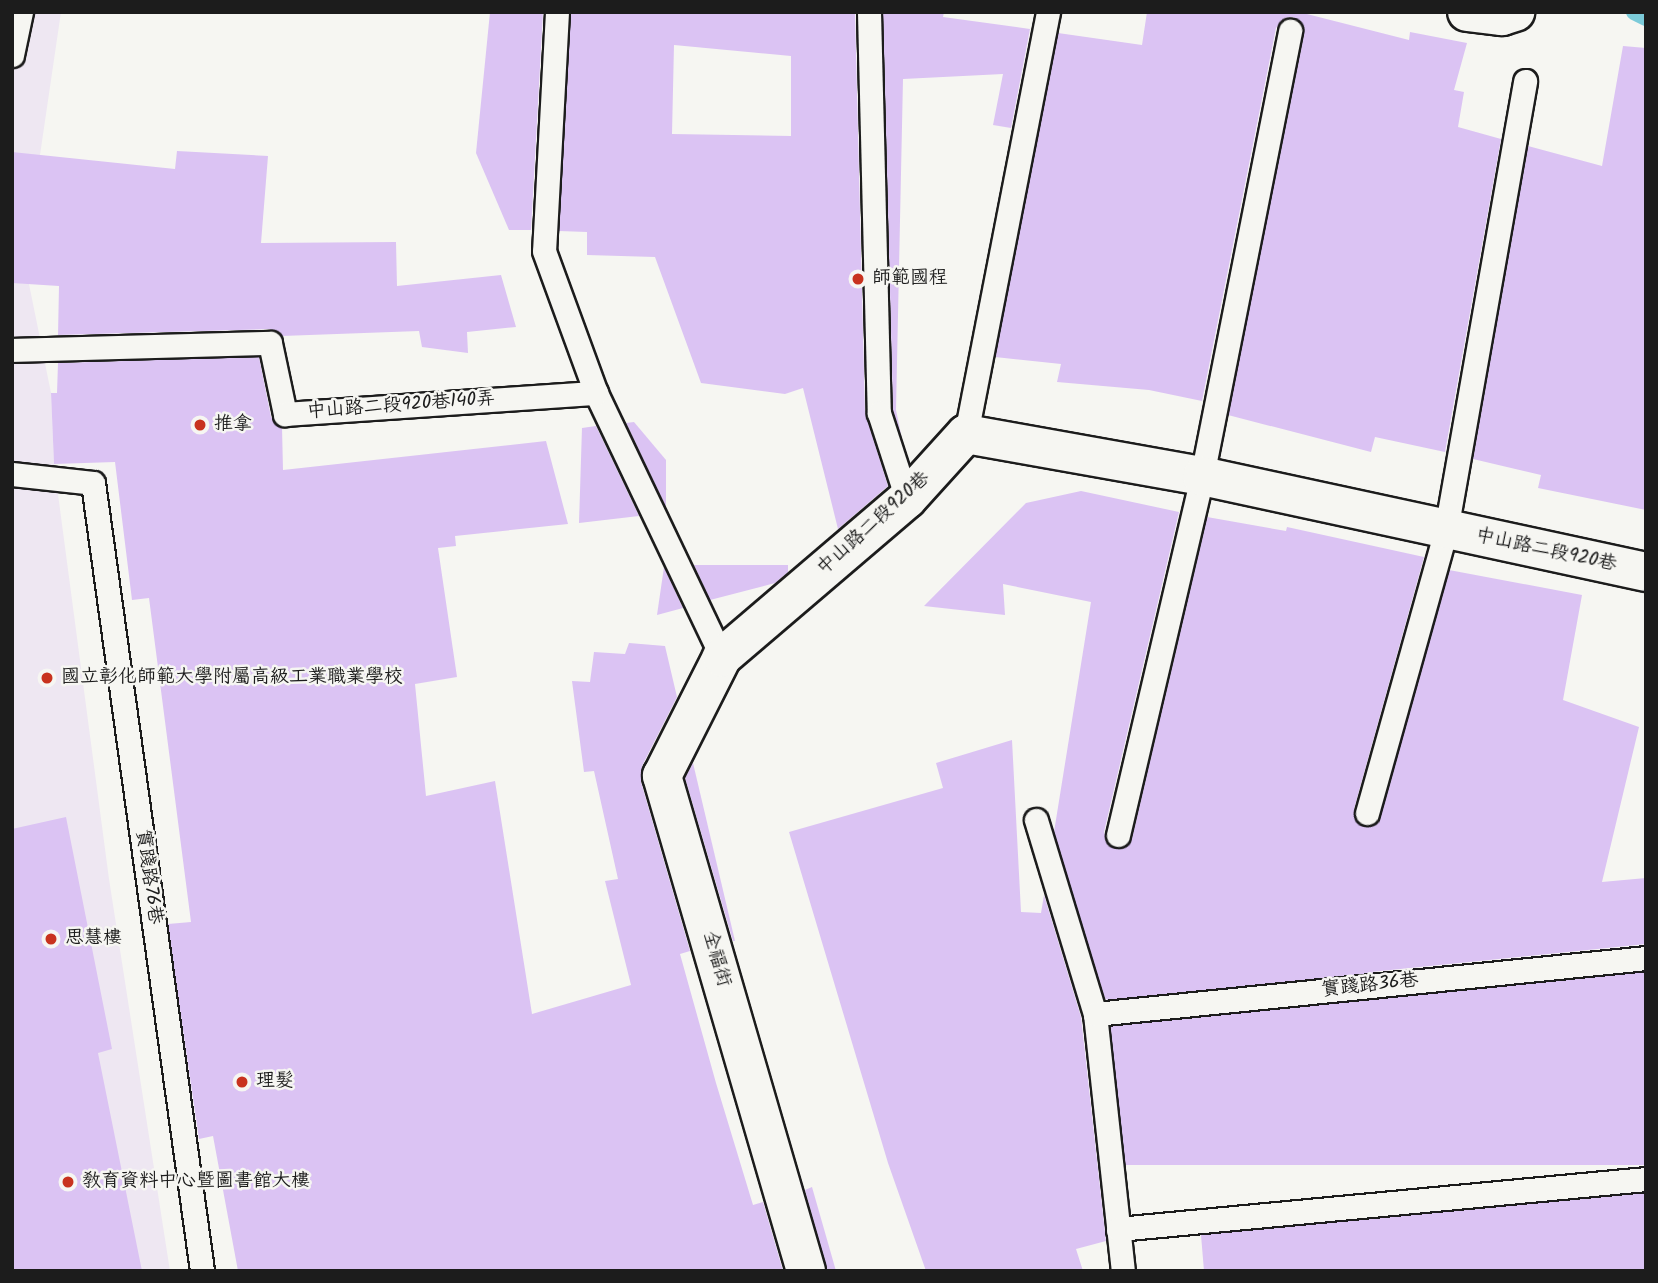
<!DOCTYPE html>
<html>
<head>
<meta charset="utf-8">
<style>
	body { margin:0 }
	#map { position:relative; width:1658px; height:1283px; overflow:hidden; background:#f6f6f2; font-family:Kalam,"LXGW WenKai TC",sans-serif }
	div>[style] { position:absolute }
	[style*='--x'] { left:calc(var(--x)*1px); top:calc(var(--y)*1px); width:calc(var(--w)*1px); rotate:calc(var(--a)*1deg) }
	.built>* { inset:0; background:#eee7f2 }
	.stream>* { height:16px; margin:-8px; padding:0 8px; transform-origin:8px; border-radius:8px; background:#7ccbd9 }
	.building>* { inset:0; background:#dbc3f3; transform-origin:0 0 }
	.roads { filter:drop-shadow(2px 0 #1c1c1c) drop-shadow(-2px 0 #1c1c1c) drop-shadow(0 2px #1c1c1c) drop-shadow(0 -2px #1c1c1c) }
	.service>* { height:23px; margin:-11.5px; padding:0 11.5px; transform-origin:11.5px; border-radius:11.5px; background:#f6f6f2 }
	.minor>* { height:38px; margin:-19px; padding:0 19px; transform-origin:19px; border-radius:19px; background:#f6f6f2 }
	.dots>* { width:19px; height:19px; translate:-50% -50%; box-sizing:border-box; border:4px solid #f6f6f2; border-radius:50% }
	span { translate:-50% -50%; white-space:nowrap; text-align:center; line-height:1.15; -webkit-text-stroke:5px #f6f6f2; paint-order:stroke }
	.poi-label { font-size:19px; color:#1c1c1c }
	.left { translate:0 -50%; text-align:left }
	.street-label { font-size:19px; color:#1c1c1c }
	.frame { position:absolute; inset:0; border:14px solid #1c1c1c; pointer-events:none }
</style>
</head>
<body>
<div id="map">
	<div class="built">
		<i style="clip-path:polygon(12px 12px,61px 12px,40px 155px,28px 279px,51px 393px,54px 464px,109px 879px,170px 1271px,12px 1271px)"></i>
	</div>
	<div class="stream">
		<i style="--x:1634;--y:12;--w:13;--a:27"></i>
	</div>
	<div class="building">
		<i style="clip-path:polygon(490px 12px,543px 12px,531px 230px,509px 230px,476px 153px)"></i>
		<i style="clip-path:polygon(evenodd,571px 12px,855px 12px,865px 413px,888px 486px,838px 529px,803px 388px,785px 394px,701px 383px,655px 257px,587px 255px,587px 232px,559px 231px,571px 12px,674px 45px,791px 56px,791px 136px,672px 134px,674px 45px)"></i>
		<i style="clip-path:polygon(883px 12px,944px 12px,943px 17px,1030px 29px,1011px 128px,993px 125px,1003px 74px,903px 79px,896px 410px,902px 439px,893px 411px)"></i>
		<i style="clip-path:polygon(1147px 12px,1299px 12px,1409px 40px,1410px 32px,1467px 43px,1454px 90px,1464px 92px,1458px 127px,1501px 139px,1445px 452px,1375px 437px,1371px 452px,1228px 415px,1304px 34px,1303px 26px,1293px 17px,1285px 18px,1276px 28px,1202px 401px,1149px 390px,1057px 382px,1061px 364px,995px 357px,1058px 33px,1142px 45px)"></i>
		<i style="clip-path:polygon(1623px 46px,1646px 48px,1646px 510px,1538px 488px,1541px 475px,1473px 459px,1528px 146px,1602px 166px)"></i>
		<i style="clip-path:polygon(177px 151px,268px 156px,261px 243px,396px 242px,397px 286px,501px 275px,516px 327px,467px 332px,468px 353px,422px 347px,419px 331px,282px 336px,270px 329px,58px 335px,59px 286px,12px 283px,12px 152px,175px 169px)"></i>
		<i style="clip-path:polygon(259px 357px,271px 417px,282px 427px,283px 470px,546px 441px,568px 524px,455px 536px,456px 546px,438px 548px,457px 677px,415px 684px,426px 796px,495px 781px,532px 1014px,631px 985px,605px 881px,618px 879px,594px 771px,584px 772px,572px 681px,590px 682px,594px 652px,625px 654px,629px 643px,665px 646px,677px 697px,642px 766px,641px 782px,690px 951px,680px 954px,716px 1083px,753px 1205px,763px 1202px,783px 1271px,238px 1271px,213px 1136px,199px 1139px,169px 934px,168px 924px,191px 922px,149px 598px,132px 600px,115px 462px,54px 464px,51px 393px,57px 393px,58px 363px)"></i>
		<i style="clip-path:polygon(634px 422px,666px 460px,666px 507px,626px 423px)"></i>
		<i style="clip-path:polygon(596px 426px,639px 516px,579px 523px,582px 428px)"></i>
		<i style="clip-path:polygon(1081px 491px,1179px 512px,1104px 832px,1109px 846px,1123px 848px,1132px 838px,1207px 517px,1286px 531px,1287px 527px,1424px 557px,1354px 809px,1357px 822px,1364px 827px,1376px 823px,1380px 817px,1449px 570px,1582px 595px,1563px 700px,1639px 727px,1602px 882px,1646px 878px,1646px 944px,1105px 999px,1054px 832px,1091px 602px,1003px 584px,1005px 615px,924px 606px,1026px 503px)"></i>
		<i style="clip-path:polygon(694px 565px,788px 565px,788px 572px,775px 583px,710px 600px)"></i>
		<i style="clip-path:polygon(664px 567px,683px 608px,657px 615px)"></i>
		<i style="clip-path:polygon(1012px 740px,1021px 912px,1041px 913px,1044px 895px,1081px 1017px,1106px 1241px,1076px 1249px,1083px 1271px,926px 1271px,888px 1163px,789px 832px,943px 788px,936px 763px)"></i>
		<i style="clip-path:polygon(693px 763px,735px 941px,733px 941px,685px 778px)"></i>
		<i style="clip-path:polygon(66px 817px,112px 1049px,98px 1053px,142px 1271px,12px 1271px,12px 829px)"></i>
		<i style="left:1646px;top:972px;width:193px;height:539px;rotate:90deg"></i>
		<i style="clip-path:polygon(812px 1187px,836px 1271px,827px 1271px,805px 1190px)"></i>
		<i style="clip-path:polygon(1646px 1193px,1646px 1271px,1204px 1271px,1201px 1235px)"></i>
	</div>
	<div class="roads">
		<div class="service">
			<i style="--x:557;--y:12;--w:239;--a:93.1"></i>
			<i style="--x:544;--y:251;--w:151;--a:69.9"></i>
			<i style="--x:596;--y:393;--w:293;--a:64.5"></i>
			<i style="--x:869;--y:12;--w:401;--a:88.6"></i>
			<i style="--x:879;--y:413;--w:90;--a:72"></i>
			<i style="--x:12;--y:55;--w:44;--a:-78.2"></i>
			<i style="--x:12;--y:350;--w:258;--a:-1.6"></i>
			<i style="--x:270;--y:343;--w:73;--a:78.1"></i>
			<i style="--x:285;--y:414;--w:312;--a:-3.9"></i>
			<i style="--x:966;--y:434;--w:430;--a:-79"></i>
			<i style="--x:12;--y:474;--w:81;--a:6.3"></i>
			<i style="--x:93;--y:483;--w:796;--a:82.12"></i>
			<i style="--x:1367;--y:813;--w:294;--a:-74.4"></i>
			<i style="--x:1446;--y:530;--w:456;--a:-80"></i>
			<i style="--x:1036;--y:820;--w:203;--a:73.1"></i>
			<i style="--x:1095;--y:1014;--w:259;--a:83.8"></i>
			<i style="--x:1118;--y:835;--w:369;--a:-76.8"></i>
			<i style="--x:1202;--y:476;--w:454;--a:-78.8"></i>
			<i style="--x:1095;--y:1014;--w:554;--a:-5.8"></i>
			<i style="--x:1118;--y:1229;--w:530;--a:-5.41"></i>
		</div>
		<div class="minor">
			<i style="--x:1467;--y:12;--w:35;--a:7"></i>
			<i style="--x:1502;--y:16;--w:14;--a:-17"></i>
			<i style="--x:806;--y:1271;--w:516;--a:-106.22"></i>
			<i style="--x:662;--y:776;--w:133;--a:-63.2"></i>
			<i style="--x:722;--y:657;--w:243;--a:-40.5"></i>
			<i style="--x:907;--y:499;--w:88;--a:-47.8"></i>
			<i style="--x:966;--y:434;--w:240;--a:10.1"></i>
			<i style="--x:1202;--y:476;--w:454;--a:12.2"></i>
		</div>
	</div>
	<div class="dots">
		<i style="left:858px;top:279px;background:#c8321e"></i>
		<i style="left:200px;top:425px;background:#c8321e"></i>
		<i style="left:47px;top:678px;background:#c8321e"></i>
		<i style="left:51px;top:939px;background:#c8321e"></i>
		<i style="left:242px;top:1082px;background:#c8321e"></i>
		<i style="left:68px;top:1182px;background:#c8321e"></i>
	</div>
	<div class="poi-label">
		<span class="left" style="left:872px;top:279px">師範國程</span>
		<span class="left" style="left:214px;top:425px">推拿</span>
		<span class="left" style="left:61px;top:678px">國立彰化師範大學附屬高級工業職業學校</span>
		<span class="left" style="left:65px;top:939px">思慧樓</span>
		<span class="left" style="left:256px;top:1082px">理髮</span>
		<span class="left" style="left:82px;top:1182px">教育資料中心暨圖書館大樓</span>
	</div>
	<div class="street-label">
		<span style="left:401px;top:406px;rotate:-4deg">中山路二段920巷140弄</span>
		<span style="left:874px;top:524px;rotate:-42deg">中山路二段920巷</span>
		<span style="left:1546px;top:551px;rotate:12deg">中山路二段920巷</span>
		<span style="left:148px;top:877px;rotate:82deg">實踐路76巷</span>
		<span style="left:716px;top:959px;rotate:74deg">全福街</span>
		<span style="left:1370px;top:986px;rotate:-6deg">實踐路36巷</span>
	</div>
	<div class="frame"></div>
</div>
</body>
</html>
